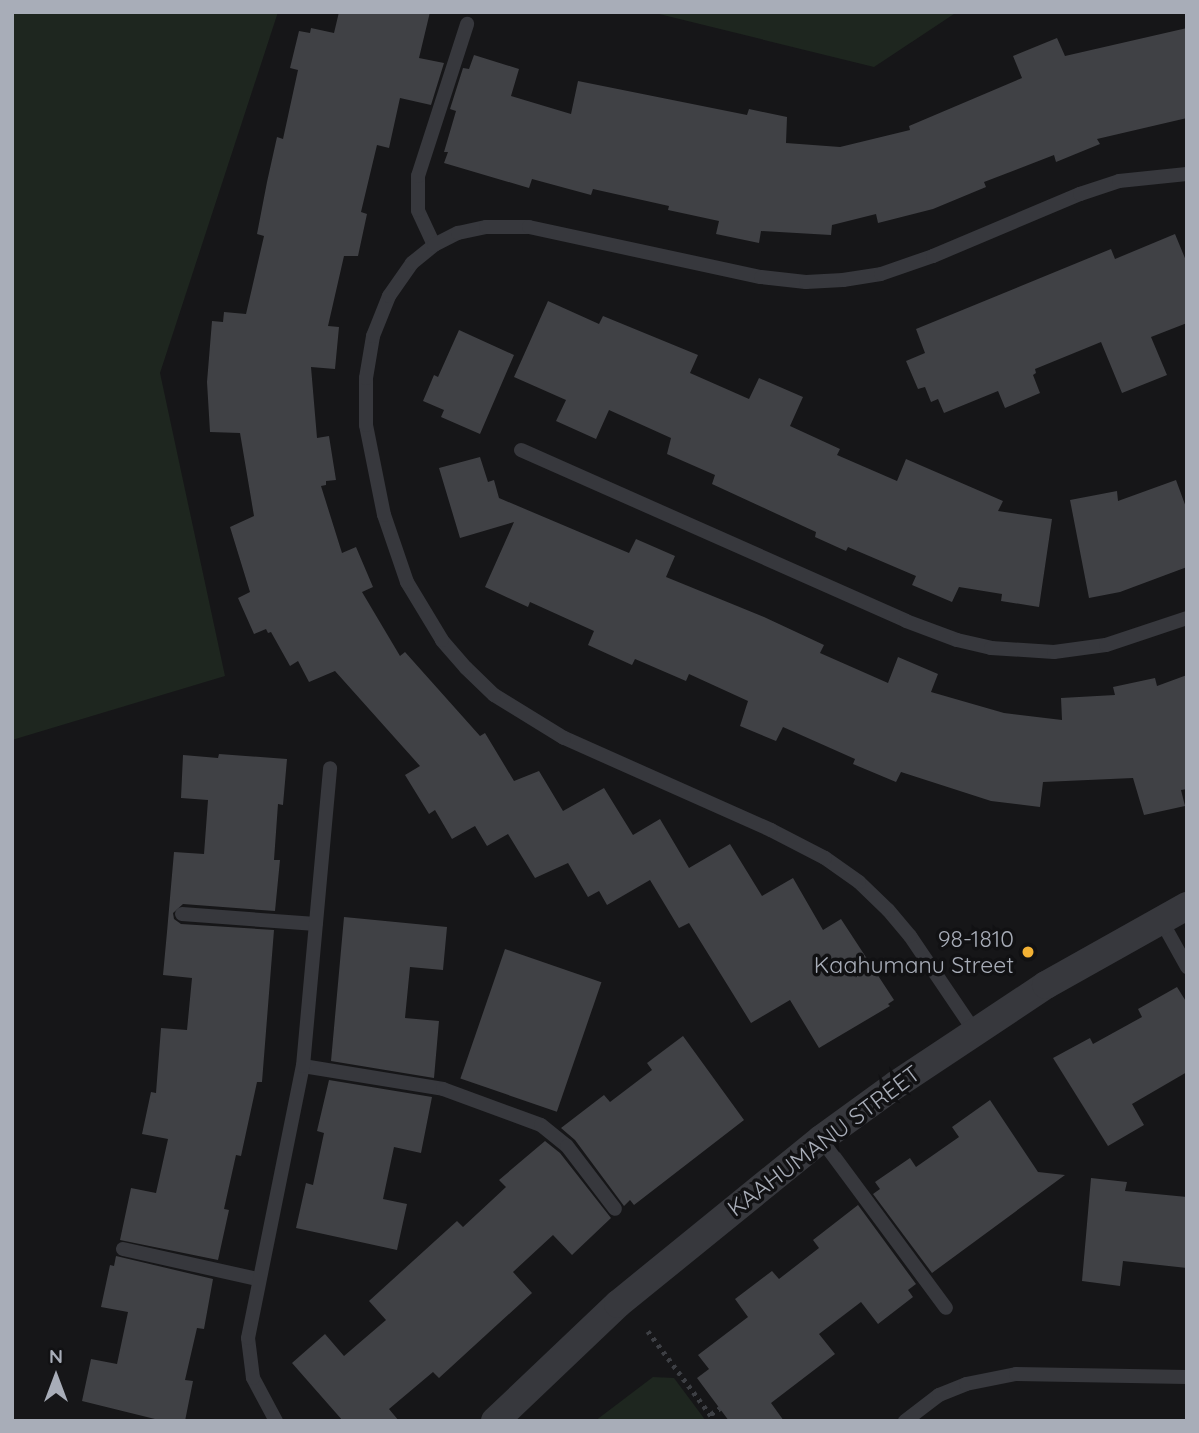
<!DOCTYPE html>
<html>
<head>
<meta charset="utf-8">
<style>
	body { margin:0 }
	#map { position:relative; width:1199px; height:1433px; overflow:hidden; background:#161618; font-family:Quicksand,sans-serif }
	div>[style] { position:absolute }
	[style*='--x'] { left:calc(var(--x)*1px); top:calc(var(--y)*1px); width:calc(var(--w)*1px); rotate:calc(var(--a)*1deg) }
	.green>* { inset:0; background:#1e261f }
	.building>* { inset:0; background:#404145; transform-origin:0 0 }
	.path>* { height:4.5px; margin-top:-2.25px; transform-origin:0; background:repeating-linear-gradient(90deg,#3d3f44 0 3.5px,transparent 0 8.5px) }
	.service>* { height:14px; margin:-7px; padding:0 7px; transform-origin:7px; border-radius:7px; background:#37383d }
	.minor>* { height:28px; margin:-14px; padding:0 14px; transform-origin:14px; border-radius:14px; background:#37383d }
	.dots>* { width:19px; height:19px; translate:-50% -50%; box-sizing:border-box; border:4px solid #111113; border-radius:50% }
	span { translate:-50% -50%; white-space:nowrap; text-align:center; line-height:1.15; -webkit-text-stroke:7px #111113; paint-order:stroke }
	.poi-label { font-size:23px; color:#a8adb8 }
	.right { translate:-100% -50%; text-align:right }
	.street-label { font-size:23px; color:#a8adb8 }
	.frame { position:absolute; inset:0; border:14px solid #a8adb8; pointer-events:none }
	.north { position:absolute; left:21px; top:1342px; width:70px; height:70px; -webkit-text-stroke:5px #111113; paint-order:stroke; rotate:0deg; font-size:19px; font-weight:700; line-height:28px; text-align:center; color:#a8adb8 }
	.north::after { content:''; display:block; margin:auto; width:24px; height:32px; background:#a8adb8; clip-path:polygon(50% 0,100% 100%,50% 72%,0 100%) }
</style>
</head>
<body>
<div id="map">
	<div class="green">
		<i style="clip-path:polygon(12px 12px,278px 12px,160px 373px,225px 676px,12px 740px)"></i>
		<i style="clip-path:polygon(651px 12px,957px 12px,874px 67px)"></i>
		<i style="clip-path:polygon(653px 1377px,674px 1378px,706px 1421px,595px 1421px)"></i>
	</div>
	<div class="building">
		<i style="clip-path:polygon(339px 12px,430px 12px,419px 58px,444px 63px,431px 105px,400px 98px,389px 148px,377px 145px,361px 212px,367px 214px,358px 256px,344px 256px,328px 326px,339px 327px,335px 369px,311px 367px,317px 438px,329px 436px,336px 480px,326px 481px,326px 485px,321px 486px,342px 553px,356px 547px,373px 587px,362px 592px,400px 656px,405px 652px,480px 736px,485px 733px,514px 781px,539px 771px,563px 811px,604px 788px,633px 835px,660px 819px,689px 868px,730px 844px,762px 896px,793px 878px,823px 930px,841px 919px,894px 1000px,888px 1004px,890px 1006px,819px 1048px,790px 1000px,751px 1023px,689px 923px,679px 928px,650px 880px,607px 905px,599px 891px,588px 897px,568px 863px,535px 878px,508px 834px,487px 846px,475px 826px,452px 839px,435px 810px,429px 814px,405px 775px,420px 766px,335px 671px,309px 682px,298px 661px,290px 666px,271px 632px,268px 633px,266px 629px,254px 634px,238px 598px,250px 592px,230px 527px,254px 516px,240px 433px,210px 432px,207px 382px,212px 321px,223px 322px,224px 312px,246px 314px,264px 236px,257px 234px,267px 182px,277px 137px,283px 139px,298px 70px,290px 68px,299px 31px,310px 33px,311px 28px,334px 33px)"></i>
		<i style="clip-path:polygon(1187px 28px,1187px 118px,1097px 139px,1100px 144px,1056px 162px,1054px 155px,984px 182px,986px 187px,933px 209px,878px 223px,876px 214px,832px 225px,831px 235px,761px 231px,759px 243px,716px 234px,719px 221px,668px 210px,669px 206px,593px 189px,591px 195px,532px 179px,529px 188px,444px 163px,448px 152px,444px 152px,456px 111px,450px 109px,463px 68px,469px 69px,474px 55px,519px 69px,511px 96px,571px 114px,578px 81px,747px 115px,749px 109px,787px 117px,786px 143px,840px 147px,910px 130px,909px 126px,1022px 78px,1013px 56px,1057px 38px,1065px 56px)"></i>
		<i style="clip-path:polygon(1175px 234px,1187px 263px,1187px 323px,1151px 337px,1167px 375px,1122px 393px,1101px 342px,1035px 369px,1036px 373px,1033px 375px,1040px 393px,1005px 408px,998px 391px,944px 413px,938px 399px,931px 402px,925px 387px,918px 389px,906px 361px,925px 353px,916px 329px,1111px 249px,1115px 259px)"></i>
		<i style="clip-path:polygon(548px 301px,599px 324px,603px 316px,698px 355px,690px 373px,749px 399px,759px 378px,803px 397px,790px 426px,840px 449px,837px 455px,897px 481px,906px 459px,1003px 501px,998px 511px,1052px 519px,1039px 607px,1001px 601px,1002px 594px,959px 587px,952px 602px,912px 585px,916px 576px,848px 547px,846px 551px,815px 537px,816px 532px,712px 484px,715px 475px,667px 454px,671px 438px,609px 410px,596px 439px,556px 421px,566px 400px,514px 377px)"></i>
		<i style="clip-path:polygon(459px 330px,514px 355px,480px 434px,441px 417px,444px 410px,423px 401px,434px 375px,438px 377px)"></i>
		<i style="clip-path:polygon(480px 457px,488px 482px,494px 480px,499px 498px,629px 553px,636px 539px,675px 556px,666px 577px,764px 617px,824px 645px,820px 653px,888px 683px,898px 657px,938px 674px,931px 692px,1004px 713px,1062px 720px,1061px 698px,1115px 695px,1113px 687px,1155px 678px,1157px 686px,1187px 675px,1187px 789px,1181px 790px,1185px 806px,1144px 815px,1133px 778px,1043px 782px,1040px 807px,991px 801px,901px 772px,896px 782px,853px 764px,855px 759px,783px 727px,776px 741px,740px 726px,748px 701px,689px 674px,686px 681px,635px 659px,632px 665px,588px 645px,594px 631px,530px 602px,528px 607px,485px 587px,514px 522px,460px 538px,439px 468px)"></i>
		<i style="clip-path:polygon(1176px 480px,1187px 510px,1187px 567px,1120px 592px,1089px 598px,1070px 500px,1117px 491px,1118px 501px)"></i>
		<i style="clip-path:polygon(219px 754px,287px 759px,283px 805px,278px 804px,274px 860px,280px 860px,275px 911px,183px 904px,173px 913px,174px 919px,181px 924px,274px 930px,262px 1082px,257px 1082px,241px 1156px,236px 1155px,224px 1209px,229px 1210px,218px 1260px,120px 1240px,131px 1188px,156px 1193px,168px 1139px,142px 1134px,151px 1092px,156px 1093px,161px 1028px,187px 1030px,192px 978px,163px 975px,167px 932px,174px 852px,204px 854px,208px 800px,181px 798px,183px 755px,218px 758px)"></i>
		<i style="clip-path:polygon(344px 917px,447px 927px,443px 970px,410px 967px,405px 1018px,439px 1021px,434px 1078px,331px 1061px)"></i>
		<i style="left:505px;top:949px;width:102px;height:137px;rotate:19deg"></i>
		<i style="clip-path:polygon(1177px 987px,1187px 1003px,1187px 1072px,1132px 1104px,1144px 1125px,1108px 1146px,1053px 1058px,1090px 1038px,1093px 1044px,1142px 1017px,1138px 1009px)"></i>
		<i style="clip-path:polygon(683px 1036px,744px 1120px,634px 1205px,630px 1200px,624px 1206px,575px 1140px,561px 1128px,604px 1095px,610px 1102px,652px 1070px,647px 1063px)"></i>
		<i style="clip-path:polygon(329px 1080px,432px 1097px,421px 1153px,394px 1147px,383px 1199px,407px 1204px,397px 1250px,296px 1228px,306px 1183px,313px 1185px,324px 1133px,317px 1131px)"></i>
		<i style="clip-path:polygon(990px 1100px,1038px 1172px,1065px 1175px,932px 1273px,873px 1194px,880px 1189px,875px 1182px,910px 1158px,916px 1167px,959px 1137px,952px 1127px)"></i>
		<i style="clip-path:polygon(545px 1141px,560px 1153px,611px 1218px,572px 1255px,553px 1235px,513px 1272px,532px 1293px,439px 1378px,433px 1372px,389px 1409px,399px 1421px,343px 1421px,292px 1363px,325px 1334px,344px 1356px,386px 1320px,369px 1301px,457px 1221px,463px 1227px,506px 1187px,499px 1180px)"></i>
		<i style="clip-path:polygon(1091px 1178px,1127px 1182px,1125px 1191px,1187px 1197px,1187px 1268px,1123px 1261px,1120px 1286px,1082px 1281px)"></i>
		<i style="clip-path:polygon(858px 1205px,916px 1284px,908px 1290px,913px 1297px,878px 1324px,861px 1302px,819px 1334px,835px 1354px,771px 1403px,784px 1421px,729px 1421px,697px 1378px,709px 1369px,698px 1355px,748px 1317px,735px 1299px,772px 1271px,779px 1279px,819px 1248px,813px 1240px)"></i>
		<i style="clip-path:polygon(116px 1256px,213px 1279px,204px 1329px,197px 1328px,185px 1380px,193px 1381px,185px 1421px,163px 1421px,82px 1401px,91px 1359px,117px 1364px,128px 1312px,101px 1307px,110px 1265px,114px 1266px)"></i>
	</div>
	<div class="path">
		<i style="--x:648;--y:1331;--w:112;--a:53.3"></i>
		<i style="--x:711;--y:1414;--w:11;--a:-34"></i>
	</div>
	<div class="service">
		<i style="--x:434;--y:245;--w:38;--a:-115"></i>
		<i style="--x:418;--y:210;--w:34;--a:-90"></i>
		<i style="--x:418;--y:176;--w:160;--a:-72.1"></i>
		<i style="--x:521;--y:450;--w:421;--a:23.9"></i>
		<i style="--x:906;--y:621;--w:54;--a:20.4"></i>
		<i style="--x:957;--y:640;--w:35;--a:13"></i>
		<i style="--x:991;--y:648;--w:63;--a:3.6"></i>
		<i style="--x:1054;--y:652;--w:52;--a:-7.7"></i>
		<i style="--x:1106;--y:645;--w:85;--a:-18.4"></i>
		<i style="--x:182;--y:914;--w:134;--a:4.3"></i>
		<i style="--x:1161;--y:920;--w:54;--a:61"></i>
		<i style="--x:975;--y:1032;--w:116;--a:-124.1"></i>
		<i style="--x:910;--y:936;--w:34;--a:-130"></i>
		<i style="--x:888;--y:910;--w:40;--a:-136"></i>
		<i style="--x:859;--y:882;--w:42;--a:-144.8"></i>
		<i style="--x:825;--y:858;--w:61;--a:-152.6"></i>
		<i style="--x:771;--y:830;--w:227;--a:-156"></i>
		<i style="--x:564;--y:738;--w:82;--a:-148.4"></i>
		<i style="--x:494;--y:695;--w:39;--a:-136"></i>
		<i style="--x:466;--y:668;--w:37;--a:-131"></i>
		<i style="--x:442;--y:640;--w:68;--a:-121.1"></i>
		<i style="--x:407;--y:582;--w:71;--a:-108.9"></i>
		<i style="--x:384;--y:515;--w:92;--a:-101.3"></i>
		<i style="--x:366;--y:425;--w:47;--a:-90"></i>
		<i style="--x:366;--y:378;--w:43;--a:-80.5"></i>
		<i style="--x:373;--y:336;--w:43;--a:-68.2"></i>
		<i style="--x:389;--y:296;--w:40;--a:-55.1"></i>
		<i style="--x:412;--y:263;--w:28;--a:-39"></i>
		<i style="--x:434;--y:245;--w:27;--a:-27"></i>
		<i style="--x:458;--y:233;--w:29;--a:-12"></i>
		<i style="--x:486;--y:227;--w:43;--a:0"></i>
		<i style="--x:529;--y:227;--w:237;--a:12.2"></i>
		<i style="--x:761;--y:277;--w:45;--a:6.3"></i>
		<i style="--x:806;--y:282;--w:37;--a:-3"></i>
		<i style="--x:843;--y:280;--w:38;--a:-9"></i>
		<i style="--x:881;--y:274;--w:55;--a:-19.1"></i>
		<i style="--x:933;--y:256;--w:160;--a:-22.9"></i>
		<i style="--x:1080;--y:194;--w:41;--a:-18.4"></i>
		<i style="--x:1119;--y:181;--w:68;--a:-5.9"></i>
		<i style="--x:303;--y:1066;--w:142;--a:9.3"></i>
		<i style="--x:443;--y:1089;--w:104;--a:20.2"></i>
		<i style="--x:541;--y:1125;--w:33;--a:39"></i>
		<i style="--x:567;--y:1146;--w:79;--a:52.7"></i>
		<i style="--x:821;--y:1139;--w:210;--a:53.5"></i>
		<i style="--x:123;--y:1249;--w:137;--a:12.6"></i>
		<i style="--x:276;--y:1421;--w:49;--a:-118.1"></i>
		<i style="--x:253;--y:1378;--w:40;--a:-97.1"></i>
		<i style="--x:248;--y:1338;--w:278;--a:-78.6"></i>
		<i style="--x:303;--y:1066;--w:299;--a:-84.8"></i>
		<i style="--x:905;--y:1421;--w:43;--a:-37.4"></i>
		<i style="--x:939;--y:1395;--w:29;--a:-22"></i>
		<i style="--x:966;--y:1384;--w:51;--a:-11.3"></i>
		<i style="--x:1016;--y:1374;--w:171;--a:1"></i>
	</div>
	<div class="minor">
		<i style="--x:495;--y:1421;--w:170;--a:-43.6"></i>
		<i style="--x:618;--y:1304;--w:262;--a:-39.1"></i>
		<i style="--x:821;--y:1139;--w:94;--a:-35.9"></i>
		<i style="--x:897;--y:1084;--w:179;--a:-33.6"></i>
		<i style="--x:1046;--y:985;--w:162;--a:-29.3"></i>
	</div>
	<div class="dots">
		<i style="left:1028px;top:952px;background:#f2b134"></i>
	</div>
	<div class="poi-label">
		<span class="right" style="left:1014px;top:952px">98-1810<br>Kaahumanu Street</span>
	</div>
	<div class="street-label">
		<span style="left:824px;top:1141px;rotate:-37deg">KAAHUMANU STREET</span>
	</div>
	<div class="frame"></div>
	<div class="north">N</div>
</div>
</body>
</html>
